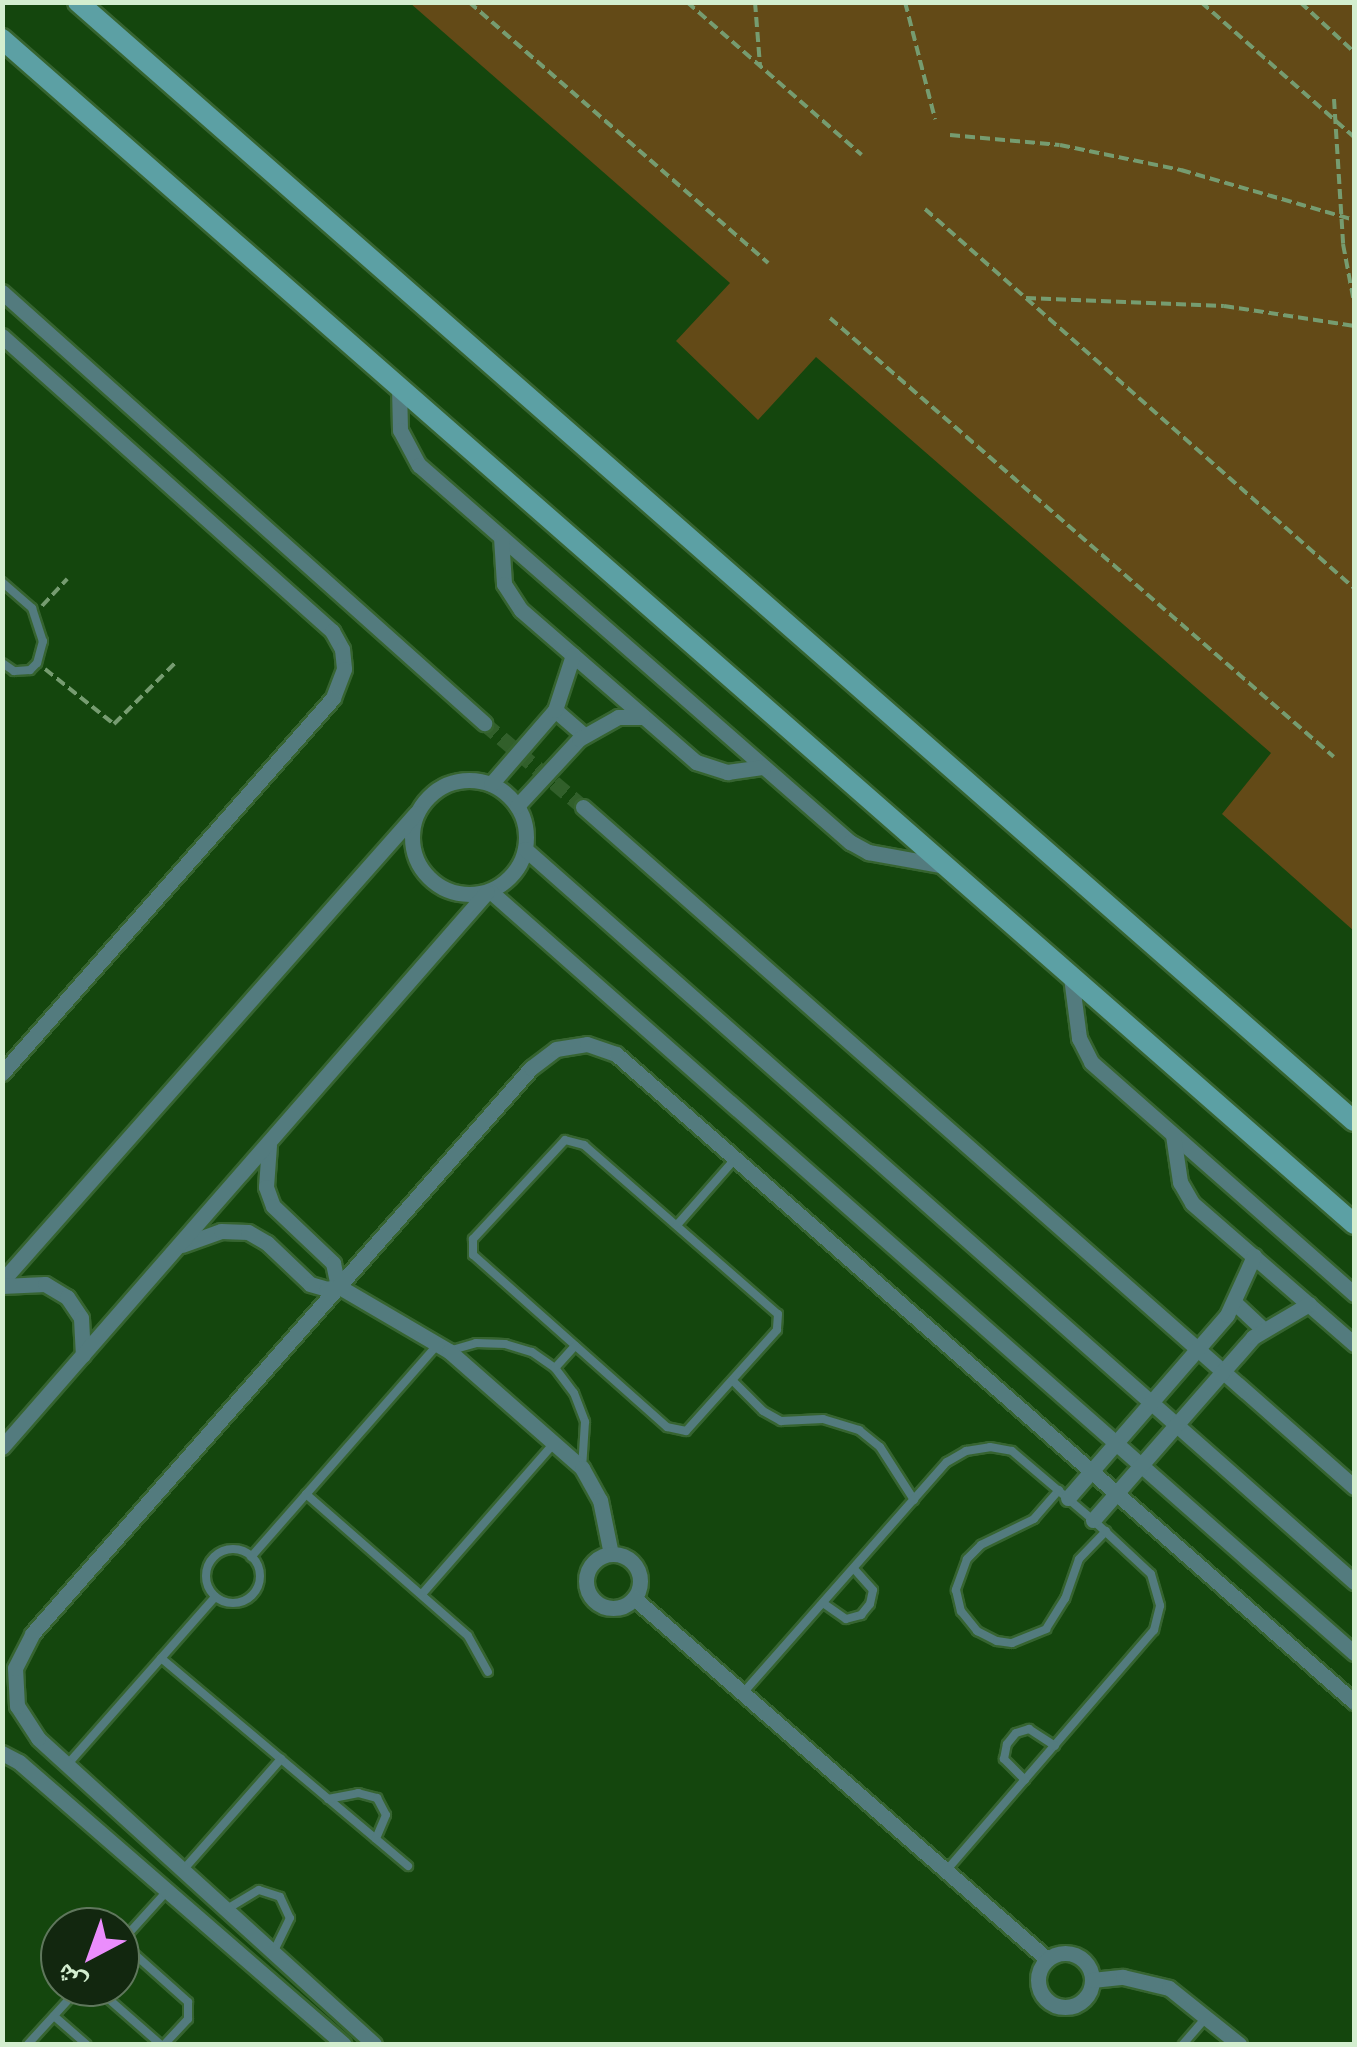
<!DOCTYPE html>
<html>
<head>
<meta charset="utf-8">
<style>
	body { margin:0 }
	#map { position:relative; width:1357px; height:2047px; overflow:hidden; background:#14460d; font-family:"Alegreya Sans","Noto Naskh Arabic",sans-serif }
	div>[style] { position:absolute }
	[style*='--x'] { left:calc(var(--x)*1px); top:calc(var(--y)*1px); width:calc(var(--w)*1px); rotate:calc(var(--a)*1deg) }
	.green>* { inset:0; background:#634a17 }
	.street-tunnel>* { height:15px; margin-top:-7.5px; transform-origin:0; background:repeating-linear-gradient(90deg,#315f2a 0 15px,transparent 0 23px) }
	.path>* { height:4px; margin-top:-2px; transform-origin:0; background:repeating-linear-gradient(90deg,#769c70 0 10px,transparent 0 15px) }
	.roads { filter:drop-shadow(2px 0 #366430) drop-shadow(-2px 0 #366430) drop-shadow(0 2px #366430) drop-shadow(0 -2px #366430) }
	.lane>* { height:8px; margin:-4px; padding:0 4px; transform-origin:4px; border-radius:4px; background:#537b7e }
	.lane>.ring { margin:-4px; padding:0; box-sizing:content-box; background:none; border:8px solid #537b7e; border-radius:50% }
	.street>* { height:15px; margin:-7.5px; padding:0 7.5px; transform-origin:7.5px; border-radius:7.5px; background:#537b7e }
	.street>.ring { margin:-7.5px; padding:0; box-sizing:content-box; background:none; border:15px solid #537b7e; border-radius:50% }
	.secondary>* { height:20px; margin:-10px; padding:0 10px; transform-origin:10px; border-radius:10px; background:#5ca0a4 }
	span { translate:-50% -50%; white-space:nowrap; text-align:center; line-height:1.15; -webkit-text-stroke:10px #12270f; paint-order:stroke }
	.frame { position:absolute; inset:0; border:5px solid #d3eecf; pointer-events:none }
	.north { position:absolute; left:40px; top:1907px; width:100px; height:100px; box-sizing:border-box; background:#12270f; border:2px solid #5f775c; border-radius:50%; rotate:221deg; font-size:28px; font-weight:700; line-height:40px; text-align:center; color:#d3eecf }
	.north::after { content:''; display:block; margin:auto; width:35px; height:45px; background:#eb8dfc; clip-path:polygon(50% 0,100% 100%,50% 72%,0 100%) }
</style>
</head>
<body>
<div id="map">
	<div class="green">
		<i style="clip-path:polygon(410px 3px,1354px 3px,1354px 931px,1222px 814px,1271px 753px,816px 357px,758px 420px,676px 341px,730px 283px)"></i>
	</div>
	<div class="street-tunnel">
		<i style="--x:484;--y:723;--w:130;--a:40.3"></i>
	</div>
	<div class="path">
		<i style="--x:469;--y:2;--w:397;--a:41.1"></i>
		<i style="--x:687;--y:2;--w:232;--a:41.2"></i>
		<i style="--x:755;--y:2;--w:64;--a:85.5"></i>
		<i style="--x:905;--y:2;--w:121;--a:75.6"></i>
		<i style="--x:1201;--y:2;--w:204;--a:41.4"></i>
		<i style="--x:1300;--y:2;--w:74;--a:42.8"></i>
		<i style="--x:1353;--y:71;--w:1;--a:0"></i>
		<i style="--x:1334;--y:99;--w:145;--a:86.4"></i>
		<i style="--x:1343;--y:244;--w:59;--a:79.3"></i>
		<i style="--x:950;--y:135;--w:110;--a:5.2"></i>
		<i style="--x:1060;--y:145;--w:124;--a:11.7"></i>
		<i style="--x:1181;--y:170;--w:180;--a:16.1"></i>
		<i style="--x:925;--y:209;--w:572;--a:41.46"></i>
		<i style="--x:1026;--y:298;--w:198;--a:2.3"></i>
		<i style="--x:1224;--y:306;--w:132;--a:8.7"></i>
		<i style="--x:830;--y:318;--w:668;--a:41.06"></i>
		<i style="--x:42;--y:606;--w:37;--a:-47"></i>
		<i style="--x:45;--y:669;--w:88;--a:38.6"></i>
		<i style="--x:114;--y:724;--w:89;--a:-45"></i>
	</div>
	<div class="roads">
		<div class="lane">
			<i style="--x:2;--y:582;--w:40;--a:41"></i>
			<i style="--x:32;--y:608;--w:35;--a:72"></i>
			<i style="--x:43;--y:641;--w:23;--a:105"></i>
			<i style="--x:37;--y:663;--w:10;--a:135"></i>
			<i style="--x:30;--y:670;--w:16;--a:176"></i>
			<i style="--x:14;--y:671;--w:14;--a:-146"></i>
			<i style="--x:565;--y:1140;--w:20;--a:15"></i>
			<i style="--x:584;--y:1145;--w:257;--a:41.1"></i>
			<i style="--x:778;--y:1314;--w:16;--a:94"></i>
			<i style="--x:777;--y:1330;--w:136;--a:132"></i>
			<i style="--x:686;--y:1431;--w:19;--a:-168"></i>
			<i style="--x:667;--y:1427;--w:259;--a:-138.4"></i>
			<i style="--x:473;--y:1255;--w:16;--a:-90"></i>
			<i style="--x:473;--y:1239;--w:135;--a:-47.1"></i>
			<i style="--x:677;--y:1225;--w:88;--a:-48.7"></i>
			<i style="--x:452;--y:1350;--w:25;--a:-16"></i>
			<i style="--x:476;--y:1343;--w:29;--a:2"></i>
			<i style="--x:505;--y:1344;--w:28;--a:17"></i>
			<i style="--x:532;--y:1352;--w:28;--a:35"></i>
			<i style="--x:555;--y:1368;--w:31;--a:53"></i>
			<i style="--x:574;--y:1393;--w:31;--a:69"></i>
			<i style="--x:585;--y:1422;--w:46;--a:93.7"></i>
			<i style="--x:555;--y:1368;--w:30;--a:-48"></i>
			<i style="--x:733;--y:1381;--w:42;--a:45"></i>
			<i style="--x:763;--y:1411;--w:21;--a:29"></i>
			<i style="--x:781;--y:1421;--w:42;--a:-2.7"></i>
			<i style="--x:823;--y:1419;--w:38;--a:17"></i>
			<i style="--x:859;--y:1430;--w:27;--a:39"></i>
			<i style="--x:880;--y:1447;--w:63;--a:57.3"></i>
			<i style="--x:1059;--y:1490;--w:38;--a:131"></i>
			<i style="--x:1034;--y:1519;--w:59;--a:153.9"></i>
			<i style="--x:981;--y:1545;--w:20;--a:135"></i>
			<i style="--x:967;--y:1559;--w:33;--a:110"></i>
			<i style="--x:956;--y:1590;--w:22;--a:77"></i>
			<i style="--x:961;--y:1611;--w:26;--a:51"></i>
			<i style="--x:977;--y:1631;--w:22;--a:27"></i>
			<i style="--x:997;--y:1641;--w:15;--a:8"></i>
			<i style="--x:1012;--y:1643;--w:37;--a:-22"></i>
			<i style="--x:1046;--y:1629;--w:36;--a:-58"></i>
			<i style="--x:1065;--y:1599;--w:42;--a:-70.7"></i>
			<i style="--x:1079;--y:1559;--w:39;--a:-46"></i>
			<i style="--x:306;--y:1494;--w:215;--a:41.2"></i>
			<i style="--x:468;--y:1636;--w:41;--a:60.9"></i>
			<i class="ring" style="left:206px;top:1549px;width:46px;height:46px"></i>
			<i style="--x:251;--y:1557;--w:283;--a:-48.7"></i>
			<i style="--x:422;--y:1594;--w:202;--a:-48.8"></i>
			<i style="--x:823;--y:1603;--w:28;--a:35"></i>
			<i style="--x:846;--y:1619;--w:16;--a:-15"></i>
			<i style="--x:861;--y:1615;--w:14;--a:-51"></i>
			<i style="--x:870;--y:1604;--w:14;--a:-78"></i>
			<i style="--x:873;--y:1590;--w:28;--a:-132"></i>
			<i style="--x:161;--y:1658;--w:323;--a:40.1"></i>
			<i style="--x:743;--y:1693;--w:308;--a:-48.6"></i>
			<i style="--x:947;--y:1462;--w:22;--a:-30"></i>
			<i style="--x:966;--y:1451;--w:24;--a:-9"></i>
			<i style="--x:990;--y:1447;--w:22;--a:10"></i>
			<i style="--x:1012;--y:1451;--w:106;--a:40.4"></i>
			<i style="--x:1093;--y:1520;--w:79;--a:43"></i>
			<i style="--x:1151;--y:1574;--w:33;--a:74"></i>
			<i style="--x:1160;--y:1606;--w:25;--a:104"></i>
			<i style="--x:1154;--y:1630;--w:318;--a:130.8"></i>
			<i style="--x:67;--y:1765;--w:224;--a:-48.6"></i>
			<i style="--x:1025;--y:1780;--w:30;--a:-135"></i>
			<i style="--x:1004;--y:1759;--w:15;--a:-79"></i>
			<i style="--x:1007;--y:1744;--w:14;--a:-51"></i>
			<i style="--x:1016;--y:1733;--w:14;--a:-17"></i>
			<i style="--x:1029;--y:1729;--w:31;--a:33"></i>
			<i style="--x:328;--y:1799;--w:31;--a:-11"></i>
			<i style="--x:358;--y:1793;--w:20;--a:15"></i>
			<i style="--x:377;--y:1798;--w:19;--a:62"></i>
			<i style="--x:386;--y:1815;--w:26;--a:113"></i>
			<i style="--x:184;--y:1869;--w:147;--a:-48.6"></i>
			<i style="--x:227;--y:1909;--w:37;--a:-31"></i>
			<i style="--x:259;--y:1890;--w:22;--a:18"></i>
			<i style="--x:280;--y:1897;--w:23;--a:65"></i>
			<i style="--x:290;--y:1918;--w:37;--a:116"></i>
			<i style="--x:121;--y:1942;--w:90;--a:41.8"></i>
			<i style="--x:188;--y:2002;--w:17;--a:90"></i>
			<i style="--x:188;--y:2019;--w:34;--a:133"></i>
			<i style="--x:120;--y:1943;--w:70;--a:-47.9"></i>
			<i style="--x:95;--y:1987;--w:86;--a:41.2"></i>
			<i style="--x:54;--y:2016;--w:43;--a:41.2"></i>
			<i style="--x:28;--y:2044;--w:77;--a:-47.6"></i>
			<i style="--x:1183;--y:2044;--w:35;--a:-49"></i>
		</div>
		<div class="street">
			<i style="--x:2;--y:292;--w:647;--a:41.8"></i>
			<i style="--x:2;--y:336;--w:443;--a:41.8"></i>
			<i style="--x:332;--y:631;--w:21;--a:61"></i>
			<i style="--x:342;--y:649;--w:20;--a:84"></i>
			<i style="--x:344;--y:669;--w:31;--a:111"></i>
			<i style="--x:333;--y:698;--w:500;--a:131.43"></i>
			<i style="--x:399;--y:386;--w:44;--a:88.7"></i>
			<i style="--x:400;--y:430;--w:40;--a:62"></i>
			<i style="--x:419;--y:465;--w:573;--a:41.18"></i>
			<i style="--x:850;--y:842;--w:21;--a:29"></i>
			<i style="--x:868;--y:852;--w:78;--a:10.3"></i>
			<i style="--x:501;--y:537;--w:47;--a:86.3"></i>
			<i style="--x:504;--y:584;--w:31;--a:57"></i>
			<i style="--x:521;--y:610;--w:232;--a:41"></i>
			<i style="--x:696;--y:762;--w:33;--a:18"></i>
			<i style="--x:727;--y:772;--w:37;--a:-8"></i>
			<i style="--x:555;--y:710;--w:38;--a:41"></i>
			<i class="ring" style="left:412px;top:780px;width:99px;height:99px"></i>
			<i style="--x:491;--y:784;--w:98;--a:-49.1"></i>
			<i style="--x:555;--y:710;--w:58;--a:-71.9"></i>
			<i style="--x:517;--y:806;--w:91;--a:-47.2"></i>
			<i style="--x:579;--y:739;--w:45;--a:-29.4"></i>
			<i style="--x:618;--y:717;--w:24;--a:0"></i>
			<i style="--x:583;--y:807;--w:1028;--a:41.41"></i>
			<i style="--x:525;--y:849;--w:1107;--a:41.48"></i>
			<i style="--x:490;--y:891;--w:1152;--a:41.41"></i>
			<i style="--x:1071;--y:977;--w:62;--a:82.5"></i>
			<i style="--x:1079;--y:1038;--w:27;--a:63"></i>
			<i style="--x:1091;--y:1062;--w:351;--a:41.4"></i>
			<i style="--x:1173;--y:1135;--w:48;--a:81.5"></i>
			<i style="--x:1180;--y:1182;--w:24;--a:60"></i>
			<i style="--x:1192;--y:1203;--w:215;--a:41"></i>
			<i style="--x:269;--y:1145;--w:42;--a:94.1"></i>
			<i style="--x:266;--y:1187;--w:20;--a:70"></i>
			<i style="--x:273;--y:1206;--w:83;--a:43.5"></i>
			<i style="--x:333;--y:1263;--w:24;--a:78"></i>
			<i style="--x:182;--y:1245;--w:41;--a:-19.7"></i>
			<i style="--x:221;--y:1231;--w:27;--a:2"></i>
			<i style="--x:248;--y:1232;--w:22;--a:30"></i>
			<i style="--x:267;--y:1243;--w:59;--a:43.6"></i>
			<i style="--x:310;--y:1284;--w:18;--a:16"></i>
			<i style="--x:327;--y:1289;--w:11;--a:-15"></i>
			<i style="--x:338;--y:1286;--w:129;--a:30.4"></i>
			<i style="--x:449;--y:1351;--w:177;--a:41.3"></i>
			<i style="--x:582;--y:1468;--w:37;--a:61"></i>
			<i style="--x:600;--y:1500;--w:55;--a:78.5"></i>
			<i style="--x:2;--y:1281;--w:625;--a:-48.5"></i>
			<i style="--x:2;--y:1286;--w:43;--a:-2.7"></i>
			<i style="--x:45;--y:1284;--w:26;--a:31"></i>
			<i style="--x:67;--y:1297;--w:25;--a:56"></i>
			<i style="--x:81;--y:1318;--w:37;--a:87"></i>
			<i style="--x:1235;--y:1303;--w:38;--a:43"></i>
			<i style="--x:2;--y:1447;--w:737;--a:-48.85"></i>
			<i style="--x:1068;--y:1498;--w:242;--a:-49"></i>
			<i style="--x:1227;--y:1315;--w:65;--a:-65.4"></i>
			<i style="--x:1093;--y:1520;--w:243;--a:-48.8"></i>
			<i style="--x:1253;--y:1337;--w:65;--a:-30.5"></i>
			<i class="ring" style="left:586px;top:1554px;width:39px;height:39px"></i>
			<i style="--x:634;--y:1598;--w:549;--a:41.16"></i>
			<i style="--x:2;--y:1753;--w:19;--a:28"></i>
			<i style="--x:19;--y:1762;--w:430;--a:41"></i>
			<i class="ring" style="left:1038px;top:1953px;width:39px;height:39px"></i>
			<i style="--x:1092;--y:1980;--w:31;--a:-6"></i>
			<i style="--x:1123;--y:1977;--w:47;--a:13.4"></i>
			<i style="--x:1169;--y:1988;--w:90;--a:38.7"></i>
			<i style="--x:374;--y:2044;--w:454;--a:-137.7"></i>
			<i style="--x:38;--y:1738;--w:38;--a:-123"></i>
			<i style="--x:17;--y:1706;--w:38;--a:-93"></i>
			<i style="--x:15;--y:1668;--w:38;--a:-63"></i>
			<i style="--x:32;--y:1634;--w:755;--a:-48.6"></i>
			<i style="--x:531;--y:1068;--w:31;--a:-37"></i>
			<i style="--x:556;--y:1049;--w:31;--a:-9"></i>
			<i style="--x:587;--y:1044;--w:31;--a:19"></i>
			<i style="--x:616;--y:1054;--w:982;--a:41.28"></i>
		</div>
		<div class="secondary">
			<i style="--x:78;--y:2;--w:1697;--a:41.25"></i>
			<i style="--x:2;--y:39;--w:1798;--a:41.23"></i>
		</div>
	</div>
	<div class="frame"></div>
	<div class="north">ش</div>
</div>
</body>
</html>
